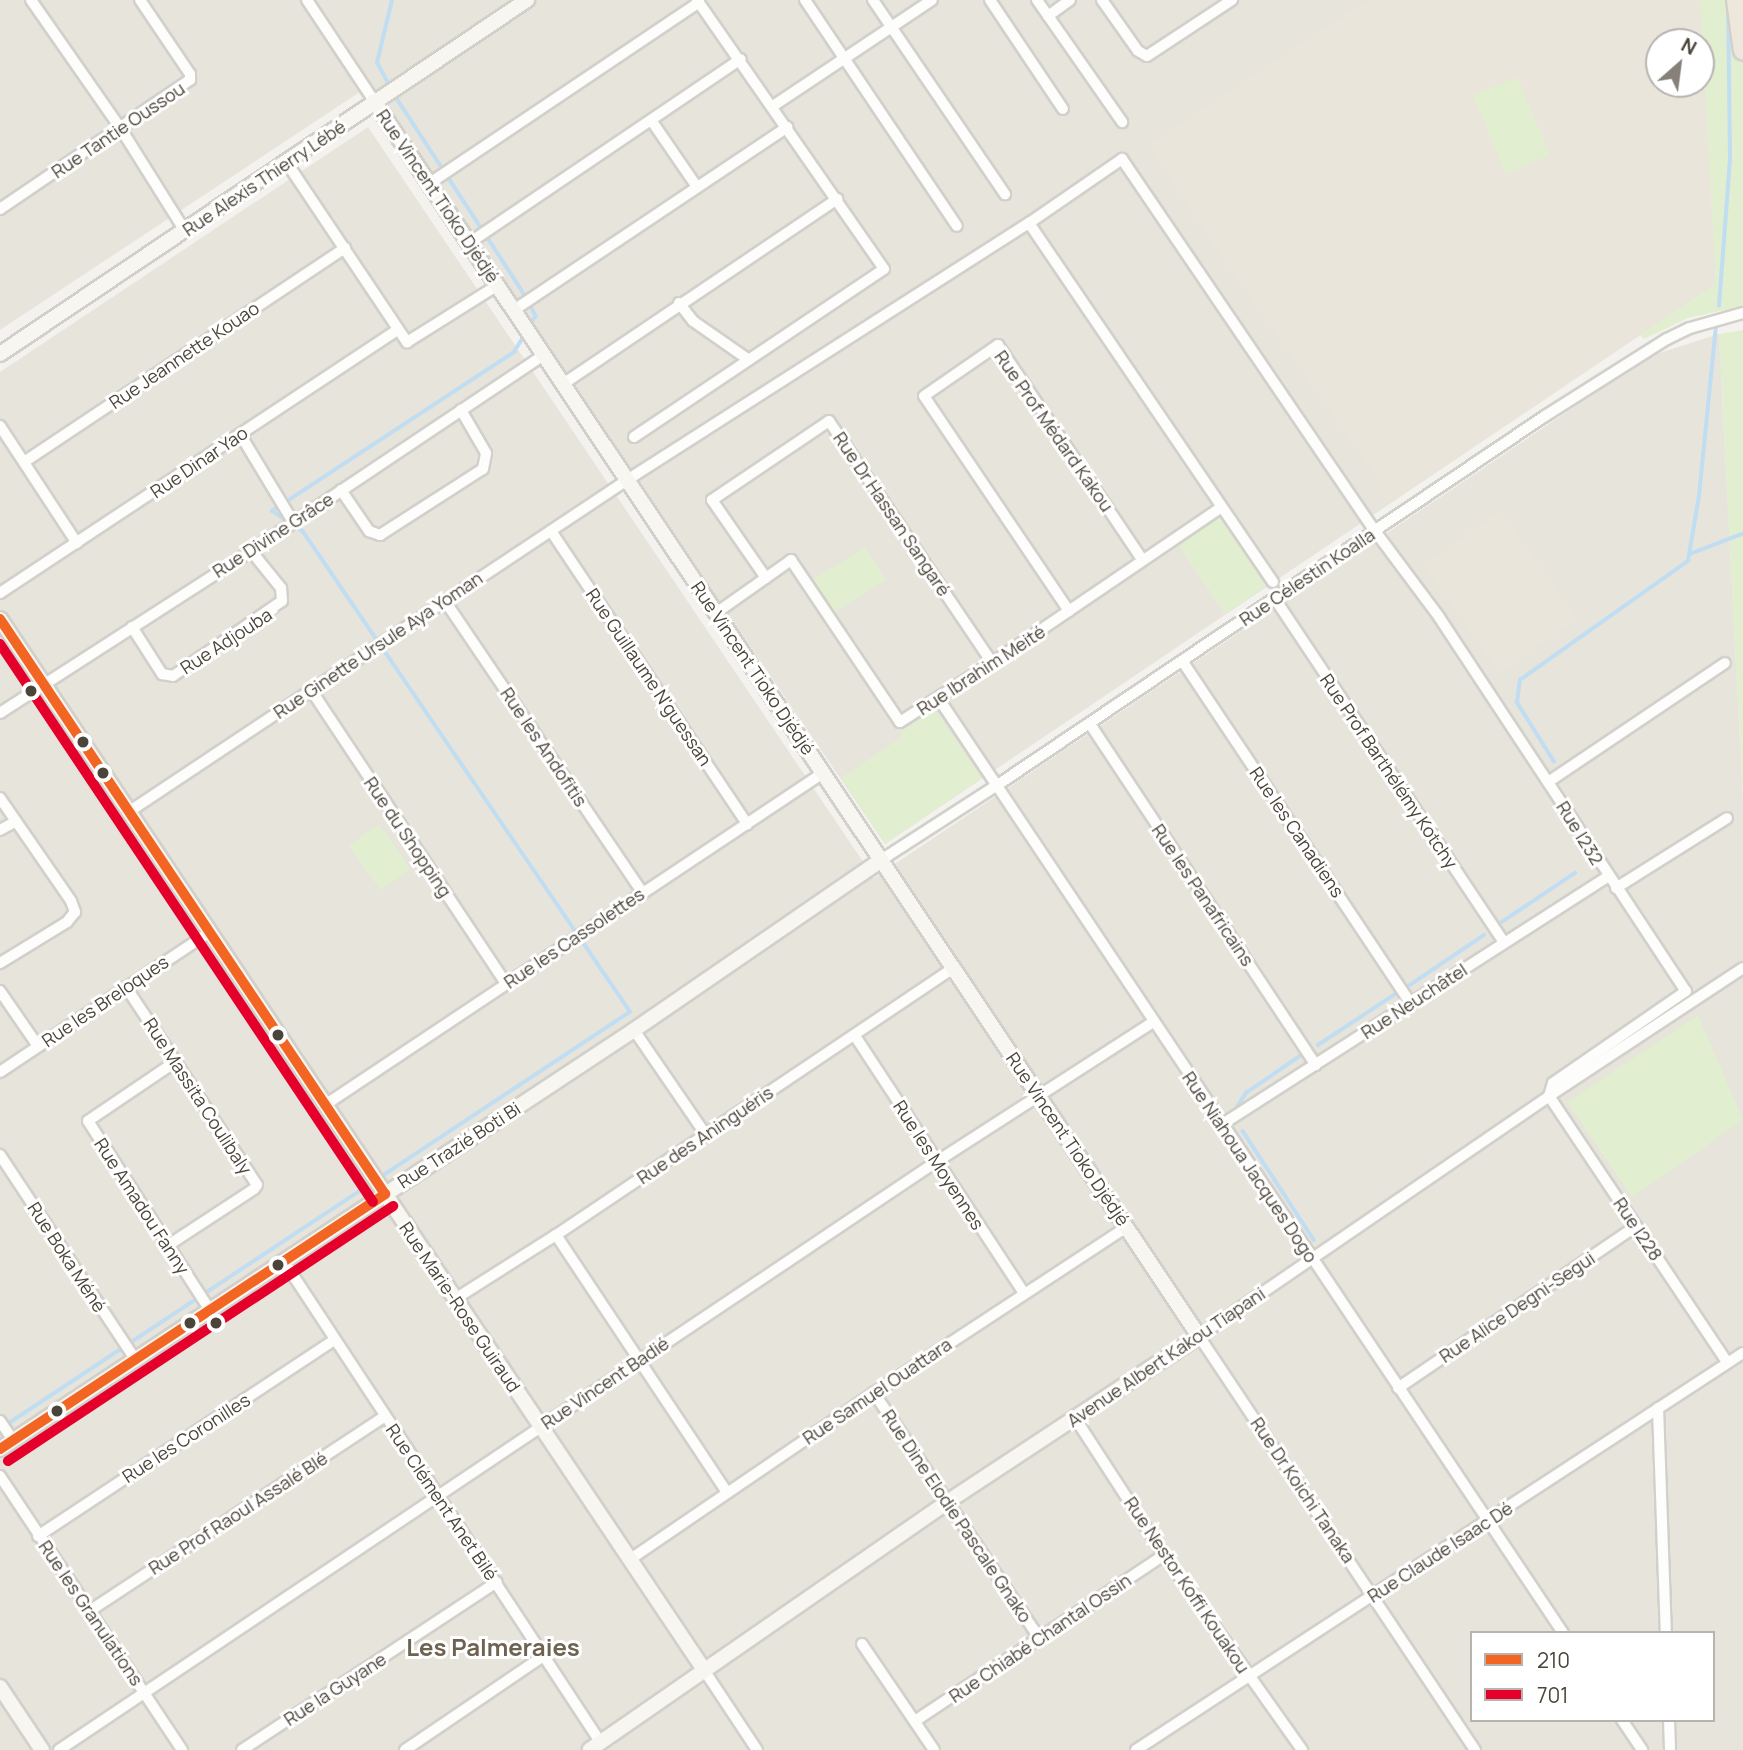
<!DOCTYPE html>
<html>
<head>
<meta charset="utf-8">
<style>
	body { margin:0 }
	#map { position:relative; width:1743px; height:1750px; overflow:hidden; background:#f4f2ee; font-family:Manrope,sans-serif }
	div>[style] { position:absolute }
	[style*='--x'] { left:calc(var(--x)*1px); top:calc(var(--y)*1px); width:calc(var(--w)*1px); rotate:calc(var(--a)*1deg) }
	.residential>* { inset:0; background:#e7e4dc }
	.education>* { inset:0; background:#eae5da; transform-origin:0 0 }
	.green>* { inset:0; background:#e1eecf; transform-origin:0 0 }
	.stream>* { height:3.5px; margin:-1.75px; padding:0 1.75px; transform-origin:1.75px; border-radius:1.75px; background:#c0ddf1 }
	.roads { filter:drop-shadow(2px 0 #d2d0cb) drop-shadow(-2px 0 #d2d0cb) drop-shadow(0 2px #d2d0cb) drop-shadow(0 -2px #d2d0cb) }
	.street>* { height:10px; margin:-5px; padding:0 5px; transform-origin:5px; border-radius:5px; background:#fdfdfc }
	.secondary>* { height:14px; margin:-7px; padding:0 7px; transform-origin:7px; border-radius:7px; background:#f7f6f1 }
	.highway>* { height:18px; margin:-9px; padding:0 9px; transform-origin:9px; border-radius:9px; background:#ede8db }
	.bus-1>* { height:10px; margin:-5px; padding:0 5px; transform-origin:5px; border-radius:5px; background:#f26522 }
	.bus-2>* { height:10px; margin:-5px; padding:0 5px; transform-origin:5px; border-radius:5px; background:#e4002b }
	.dots>* { width:19px; height:19px; translate:-50% -50%; box-sizing:border-box; border:4px solid #fff; border-radius:50% }
	span { translate:-50% -50%; white-space:nowrap; text-align:center; line-height:1.15; -webkit-text-stroke:6px #fff; paint-order:stroke }
	.street-label { font-size:18px; color:#4b4439 }
	.district-label { font-size:24px; color:#6e6250; font-weight:700 }
	.legend { position:absolute; left:1470px; top:1631px; width:245px; height:91px; box-sizing:border-box; background:#fff; border:2px solid #b7b4b0; margin:0; padding:9px 12px; list-style:none; font-size:21px; color:#4b4439 }
	.legend li { display:flex; align-items:center; gap:14px; height:35px }
	.legend b { width:35px; border:2px solid #b7b4b0 }
	.north { position:absolute; left:1645px; top:28px; width:70px; height:70px; box-sizing:border-box; background:#fff; border:2px solid #b7b4b0; border-radius:50%; rotate:28deg; font-size:19px; font-weight:700; line-height:28px; text-align:center; color:#4b4439 }
	.north::after { content:''; display:block; margin:auto; width:24px; height:32px; background:#868178; clip-path:polygon(50% 0,100% 100%,50% 72%,0 100%) }
</style>
</head>
<body>
<div id="map">
	<div class="residential">
		<i style="clip-path:polygon(evenodd,0 0,1700px 0,1716px 284px,885px 844px,635px 477px,372px 84px,0 330px,0 0,1659px 42px,1701px 42px,1701px 84px,1659px 84px,1659px 42px)"></i>
		<i style="clip-path:polygon(evenodd,368px 127px,874px 878px,1650px 356px,1719px 334px,1743px 801px,1743px 1750px,0 1750px,0 372px,368px 127px,1472px 1633px,1713px 1633px,1713px 1720px,1472px 1720px,1472px 1633px)"></i>
	</div>
	<div class="education">
		<i style="clip-path:polygon(evenodd,1368px 0,1700px 0,1716px 284px,1388px 504px,1376px 488px,1382px 484px,1215px 247px,1149px 145px,1368px 0,1659px 42px,1701px 42px,1701px 84px,1659px 84px,1659px 42px)"></i>
		<i style="left:1501px;top:511px;width:132px;height:94px;rotate:55deg"></i>
	</div>
	<div class="green">
		<i style="clip-path:polygon(1700px 0,1743px 0,1743px 306px,1688px 318px,1644px 339px,1640px 335px,1716px 284px)"></i>
		<i style="left:1517px;top:77px;width:85px;height:48px;rotate:67deg"></i>
		<i style="clip-path:polygon(1743px 330px,1743px 801px,1719px 334px)"></i>
		<i style="left:1220px;top:517px;width:83px;height:50px;rotate:56deg"></i>
		<i style="left:865px;top:547px;width:39px;height:62px;rotate:58deg"></i>
		<i style="clip-path:polygon(935px 709px,982px 778px,885px 844px,841px 778px,902px 737px,900px 732px)"></i>
		<i style="left:379px;top:824px;width:55px;height:37px;rotate:55deg"></i>
		<i style="clip-path:polygon(1698px 1015px,1743px 1120px,1632px 1197px,1567px 1102px)"></i>
	</div>
	<div class="stream">
		<i style="--x:390;--y:87;--w:27;--a:-118"></i>
		<i style="--x:377;--y:63;--w:65;--a:-76.6"></i>
		<i style="--x:394;--y:94;--w:230;--a:56.9"></i>
		<i style="--x:520;--y:287;--w:33;--a:61"></i>
		<i style="--x:536;--y:316;--w:12;--a:121"></i>
		<i style="--x:1719;--y:306;--w:148;--a:-85.7"></i>
		<i style="--x:1730;--y:158;--w:158;--a:-90.7"></i>
		<i style="--x:1690;--y:554;--w:56;--a:-21"></i>
		<i style="--x:1554;--y:762;--w:70;--a:-122.1"></i>
		<i style="--x:1517;--y:703;--w:23;--a:-83"></i>
		<i style="--x:1520;--y:680;--w:206;--a:-35.3"></i>
		<i style="--x:1688;--y:561;--w:66;--a:-80.4"></i>
		<i style="--x:1699;--y:496;--w:170;--a:-84.3"></i>
		<i style="--x:1502;--y:922;--w:88;--a:-33.9"></i>
		<i style="--x:1410;--y:985;--w:89;--a:-34"></i>
		<i style="--x:1318;--y:1045;--w:95;--a:-33.4"></i>
		<i style="--x:1237;--y:1107;--w:17;--a:-57"></i>
		<i style="--x:1246;--y:1093;--w:69;--a:-34.4"></i>
		<i style="--x:1243;--y:1131;--w:130;--a:56.9"></i>
		<i style="--x:379;--y:1178;--w:301;--a:-33.5"></i>
		<i style="--x:630;--y:1012;--w:581;--a:-124.26"></i>
		<i style="--x:303;--y:532;--w:37;--a:-146"></i>
		<i style="--x:272;--y:511;--w:290;--a:-33.3"></i>
		<i style="--x:514;--y:352;--w:19;--a:-58"></i>
		<i style="--x:6;--y:1425;--w:440;--a:-33.5"></i>
	</div>
	<div class="roads">
		<div class="street">
			<i style="--x:31;--y:0;--w:157;--a:55.1"></i>
			<i style="--x:121;--y:129;--w:120;--a:57.9"></i>
			<i style="--x:307;--y:0;--w:121;--a:56.4"></i>
			<i style="--x:805;--y:0;--w:272;--a:56.1"></i>
			<i style="--x:873;--y:0;--w:235;--a:55.8"></i>
			<i style="--x:990;--y:0;--w:131;--a:56.2"></i>
			<i style="--x:1037;--y:0;--w:149;--a:55.1"></i>
			<i style="--x:1102;--y:0;--w:62;--a:54.8"></i>
			<i style="--x:1138;--y:51;--w:10;--a:29"></i>
			<i style="--x:1147;--y:56;--w:102;--a:-33.4"></i>
			<i style="--x:1048;--y:16;--w:27;--a:-36"></i>
			<i style="--x:773;--y:106;--w:191;--a:-33.7"></i>
			<i style="--x:651;--y:120;--w:81;--a:55.5"></i>
			<i style="--x:287;--y:163;--w:216;--a:56.2"></i>
			<i style="--x:407;--y:342;--w:107;--a:-32.1"></i>
			<i style="--x:430;--y:183;--w:324;--a:-33.9"></i>
			<i style="--x:0;--y:209;--w:230;--a:-34.2"></i>
			<i style="--x:190;--y:80;--w:6;--a:-90"></i>
			<i style="--x:190;--y:74;--w:89;--a:-124"></i>
			<i style="--x:1029;--y:223;--w:434;--a:55.8"></i>
			<i style="--x:469;--y:243;--w:328;--a:-34.1"></i>
			<i style="--x:679;--y:303;--w:23;--a:52"></i>
			<i style="--x:693;--y:321;--w:68;--a:34.9"></i>
			<i style="--x:514;--y:310;--w:329;--a:-33.8"></i>
			<i style="--x:563;--y:384;--w:331;--a:-34"></i>
			<i style="--x:0;--y:426;--w:140;--a:56.7"></i>
			<i style="--x:240;--y:434;--w:103;--a:58.9"></i>
			<i style="--x:634;--y:437;--w:301;--a:-33.9"></i>
			<i style="--x:884;--y:269;--w:328;--a:-124.8"></i>
			<i style="--x:24;--y:462;--w:386;--a:-33.7"></i>
			<i style="--x:341;--y:490;--w:50;--a:55.7"></i>
			<i style="--x:369;--y:531;--w:12;--a:20"></i>
			<i style="--x:380;--y:535;--w:122;--a:-32.7"></i>
			<i style="--x:483;--y:469;--w:16;--a:-79"></i>
			<i style="--x:486;--y:453;--w:50;--a:-120.2"></i>
			<i style="--x:551;--y:531;--w:353;--a:56.2"></i>
			<i style="--x:766;--y:578;--w:95;--a:-124.7"></i>
			<i style="--x:712;--y:500;--w:141;--a:-34"></i>
			<i style="--x:829;--y:421;--w:292;--a:56"></i>
			<i style="--x:0;--y:593;--w:476;--a:-33.5"></i>
			<i style="--x:1275;--y:599;--w:413;--a:56.3"></i>
			<i style="--x:445;--y:601;--w:353;--a:55.9"></i>
			<i style="--x:1069;--y:611;--w:259;--a:-124"></i>
			<i style="--x:924;--y:396;--w:90;--a:-34.6"></i>
			<i style="--x:998;--y:345;--w:258;--a:56.1"></i>
			<i style="--x:716;--y:613;--w:92;--a:-35.2"></i>
			<i style="--x:791;--y:560;--w:195;--a:56.1"></i>
			<i style="--x:900;--y:722;--w:109;--a:-32.7"></i>
			<i style="--x:992;--y:663;--w:276;--a:-34.2"></i>
			<i style="--x:132;--y:627;--w:56;--a:57.4"></i>
			<i style="--x:162;--y:674;--w:11;--a:10"></i>
			<i style="--x:173;--y:676;--w:132;--a:-34.5"></i>
			<i style="--x:282;--y:601;--w:13;--a:-94"></i>
			<i style="--x:281;--y:588;--w:48;--a:-129"></i>
			<i style="--x:1183;--y:662;--w:409;--a:56.3"></i>
			<i style="--x:311;--y:690;--w:353;--a:56.4"></i>
			<i style="--x:939;--y:699;--w:1123;--a:56.25"></i>
			<i style="--x:0;--y:713;--w:299;--a:-32.8"></i>
			<i style="--x:251;--y:551;--w:353;--a:-33.8"></i>
			<i style="--x:1090;--y:724;--w:409;--a:56.5"></i>
			<i style="--x:1548;--y:782;--w:213;--a:-33.9"></i>
			<i style="--x:0;--y:798;--w:125;--a:55.4"></i>
			<i style="--x:71;--y:901;--w:12;--a:70"></i>
			<i style="--x:75;--y:912;--w:13;--a:129"></i>
			<i style="--x:67;--y:922;--w:79;--a:148.5"></i>
			<i style="--x:130;--y:811;--w:597;--a:-33.66"></i>
			<i style="--x:627;--y:480;--w:477;--a:-32.6"></i>
			<i style="--x:1029;--y:223;--w:113;--a:-34.5"></i>
			<i style="--x:1122;--y:159;--w:450;--a:55.8"></i>
			<i style="--x:1375;--y:531;--w:107;--a:53.3"></i>
			<i style="--x:1439;--y:617;--w:448;--a:56.6"></i>
			<i style="--x:1686;--y:991;--w:162;--a:145.3"></i>
			<i style="--x:1553;--y:1083;--w:14;--a:107"></i>
			<i style="--x:1549;--y:1096;--w:320;--a:56.2"></i>
			<i style="--x:0;--y:830;--w:18;--a:-29"></i>
			<i style="--x:881;--y:860;--w:137;--a:-32.8"></i>
			<i style="--x:996;--y:786;--w:662;--a:-33.98"></i>
			<i style="--x:1545;--y:416;--w:144;--a:-32.3"></i>
			<i style="--x:1667;--y:339;--w:25;--a:-26"></i>
			<i style="--x:1690;--y:328;--w:55;--a:-15.8"></i>
			<i style="--x:1616;--y:888;--w:131;--a:-32.2"></i>
			<i style="--x:126;--y:987;--w:237;--a:56.5"></i>
			<i style="--x:257;--y:1185;--w:5;--a:127"></i>
			<i style="--x:254;--y:1189;--w:104;--a:146.8"></i>
			<i style="--x:0;--y:991;--w:67;--a:55.4"></i>
			<i style="--x:634;--y:1030;--w:127;--a:55.6"></i>
			<i style="--x:855;--y:1036;--w:308;--a:56.7"></i>
			<i style="--x:175;--y:1062;--w:105;--a:145.9"></i>
			<i style="--x:88;--y:1121;--w:224;--a:57.2"></i>
			<i style="--x:0;--y:1072;--w:252;--a:-33.7"></i>
			<i style="--x:325;--y:1105;--w:599;--a:-33.69"></i>
			<i style="--x:1221;--y:1125;--w:460;--a:-32.7"></i>
			<i style="--x:0;--y:1155;--w:245;--a:56.5"></i>
			<i style="--x:556;--y:1235;--w:309;--a:56.4"></i>
			<i style="--x:283;--y:1260;--w:578;--a:56.64"></i>
			<i style="--x:455;--y:1299;--w:120;--a:-32.4"></i>
			<i style="--x:556;--y:1235;--w:478;--a:-33.9"></i>
			<i style="--x:1398;--y:1388;--w:288;--a:-34.2"></i>
			<i style="--x:874;--y:1393;--w:297;--a:56"></i>
			<i style="--x:1658;--y:1408;--w:225;--a:88"></i>
			<i style="--x:1075;--y:1418;--w:163;--a:57"></i>
			<i style="--x:1164;--y:1555;--w:239;--a:54.7"></i>
			<i style="--x:0;--y:1421;--w:23;--a:56"></i>
			<i style="--x:0;--y:1476;--w:329;--a:56.4"></i>
			<i style="--x:38;--y:1536;--w:355;--a:-33.5"></i>
			<i style="--x:629;--y:1560;--w:297;--a:-34.3"></i>
			<i style="--x:874;--y:1393;--w:303;--a:-33.3"></i>
			<i style="--x:91;--y:1610;--w:352;--a:-33.4"></i>
			<i style="--x:862;--y:1644;--w:128;--a:55.8"></i>
			<i style="--x:704;--y:1670;--w:96;--a:56.5"></i>
			<i style="--x:1622;--y:1720;--w:36;--a:56"></i>
			<i style="--x:1669;--y:1720;--w:30;--a:88"></i>
			<i style="--x:915;--y:1721;--w:299;--a:-33.7"></i>
			<i style="--x:59;--y:1750;--w:1056;--a:-33.84"></i>
			<i style="--x:936;--y:1162;--w:258;--a:-32.8"></i>
			<i style="--x:242;--y:1750;--w:305;--a:-33.4"></i>
			<i style="--x:405;--y:1750;--w:169;--a:-34.2"></i>
			<i style="--x:1136;--y:1750;--w:725;--a:-33.19"></i>
			<i style="--x:1475;--y:1750;--w:498;--a:-123.7"></i>
			<i style="--x:1199;--y:1336;--w:424;--a:-34.4"></i>
			<i style="--x:1549;--y:1096;--w:232;--a:-33.4"></i>
		</div>
		<div class="secondary">
			<i style="--x:374;--y:101;--w:1485;--a:56.26"></i>
			<i style="--x:1199;--y:1336;--w:300;--a:146.6"></i>
			<i style="--x:949;--y:1501;--w:437;--a:145.3"></i>
			<i style="--x:0;--y:354;--w:635;--a:-33.89"></i>
			<i style="--x:0;--y:619;--w:1265;--a:56.18"></i>
			<i style="--x:0;--y:1449;--w:760;--a:-33.46"></i>
			<i style="--x:634;--y:1030;--w:300;--a:-34.5"></i>
			<i style="--x:0;--y:1687;--w:76;--a:56.3"></i>
		</div>
		<div class="highway">
			<i style="--x:1736;--y:0;--w:51;--a:82.2"></i>
		</div>
	</div>
	<div class="bus-1">
		<i style="--x:0;--y:619;--w:692;--a:56.2"></i>
		<i style="--x:0;--y:1449;--w:462;--a:-33.5"></i>
	</div>
	<div class="bus-2">
		<i style="--x:0;--y:644;--w:671;--a:56.24"></i>
		<i style="--x:8;--y:1461;--w:462;--a:-33.5"></i>
	</div>
	<div class="dots">
		<i style="left:31px;top:691px;background:#4b4439"></i>
		<i style="left:83px;top:742px;background:#4b4439"></i>
		<i style="left:103px;top:773px;background:#4b4439"></i>
		<i style="left:278px;top:1035px;background:#4b4439"></i>
		<i style="left:278px;top:1265px;background:#4b4439"></i>
		<i style="left:190px;top:1323px;background:#4b4439"></i>
		<i style="left:216px;top:1323px;background:#4b4439"></i>
		<i style="left:57px;top:1411px;background:#4b4439"></i>
	</div>
	<div class="street-label">
		<span style="left:118px;top:130px;rotate:-34deg">Rue Tantie Oussou</span>
		<span style="left:264px;top:178px;rotate:-34deg">Rue Alexis Thierry Lébé</span>
		<span style="left:438px;top:196px;rotate:56deg">Rue Vincent Tioko Djédjé</span>
		<span style="left:184px;top:355px;rotate:-34deg">Rue Jeannette Kouao</span>
		<span style="left:1054px;top:431px;rotate:55deg">Rue Prof Médard Kakou</span>
		<span style="left:199px;top:462px;rotate:-34deg">Rue Dinar Yao</span>
		<span style="left:892px;top:514px;rotate:56deg">Rue Dr Hassan Sangaré</span>
		<span style="left:273px;top:535px;rotate:-33deg">Rue Divine Grâce</span>
		<span style="left:1307px;top:577px;rotate:-34deg">Rue Célestin Koalla</span>
		<span style="left:226px;top:641px;rotate:-33deg">Rue Adjouba</span>
		<span style="left:378px;top:645px;rotate:-34deg">Rue Ginette Ursule Aya Yoman</span>
		<span style="left:753px;top:668px;rotate:56deg">Rue Vincent Tioko Djédjé</span>
		<span style="left:981px;top:670px;rotate:-33deg">Rue Ibrahim Meité</span>
		<span style="left:649px;top:677px;rotate:56deg">Rue Guillaume N'guessan</span>
		<span style="left:544px;top:747px;rotate:56deg">Rue les Andofitis</span>
		<span style="left:1389px;top:771px;rotate:56deg">Rue Prof Barthélémy Kotchy</span>
		<span style="left:1297px;top:832px;rotate:56deg">Rue les Canadiens</span>
		<span style="left:1580px;top:833px;rotate:58deg">Rue I232</span>
		<span style="left:408px;top:837px;rotate:56deg">Rue du Shopping</span>
		<span style="left:1203px;top:895px;rotate:56deg">Rue les Panafricains</span>
		<span style="left:574px;top:938px;rotate:-34deg">Rue les Cassolettes</span>
		<span style="left:105px;top:1001px;rotate:-34deg">Rue les Breloques</span>
		<span style="left:1414px;top:1001px;rotate:-33deg">Rue Neuchâtel</span>
		<span style="left:198px;top:1096px;rotate:57deg">Rue Massita Coulibaly</span>
		<span style="left:705px;top:1135px;rotate:-34deg">Rue des Aninguéris</span>
		<span style="left:1068px;top:1139px;rotate:56deg">Rue Vincent Tioko Djédjé</span>
		<span style="left:459px;top:1145px;rotate:-33deg">Rue Trazié Boti Bi</span>
		<span style="left:939px;top:1165px;rotate:57deg">Rue les Moyennes</span>
		<span style="left:1250px;top:1167px;rotate:56deg">Rue Niahoua Jacques Dogo</span>
		<span style="left:142px;top:1206px;rotate:57deg">Rue Amadou Fanny</span>
		<span style="left:1638px;top:1229px;rotate:56deg">Rue I228</span>
		<span style="left:67px;top:1257px;rotate:57deg">Rue Boka Méné</span>
		<span style="left:460px;top:1307px;rotate:56deg">Rue Marie-Rose Guiraud</span>
		<span style="left:1517px;top:1307px;rotate:-34deg">Rue Alice Degni-Segui</span>
		<span style="left:1166px;top:1357px;rotate:-34deg">Avenue Albert Kakou Tiapani</span>
		<span style="left:605px;top:1383px;rotate:-34deg">Rue Vincent Badié</span>
		<span style="left:877px;top:1391px;rotate:-34deg">Rue Samuel Ouattara</span>
		<span style="left:186px;top:1438px;rotate:-33deg">Rue les Coronilles</span>
		<span style="left:1303px;top:1490px;rotate:56deg">Rue Dr Koichi Tanaka</span>
		<span style="left:442px;top:1502px;rotate:56deg">Rue Clément Anet Bilé</span>
		<span style="left:238px;top:1513px;rotate:-33deg">Rue Prof Raoul Assalé Blé</span>
		<span style="left:957px;top:1516px;rotate:56deg">Rue Dine Elodie Pascale Gnako</span>
		<span style="left:1440px;top:1552px;rotate:-33deg">Rue Claude Isaac Dé</span>
		<span style="left:1187px;top:1585px;rotate:56deg">Rue Nestor Koffi Kouakou</span>
		<span style="left:91px;top:1613px;rotate:56deg">Rue les Granulations</span>
		<span style="left:1040px;top:1638px;rotate:-34deg">Rue Chiabé Chantal Ossin</span>
		<span style="left:335px;top:1689px;rotate:-33deg">Rue la Guyane</span>
	</div>
	<div class="district-label">
		<span style="left:493px;top:1647px">Les Palmeraies</span>
	</div>
	<ul class="legend">
	<li><b style="height:9px;background:#f26522"></b>210</li>
	<li><b style="height:9px;background:#e4002b"></b>701</li>
	</ul>
	<div class="north">N</div>
</div>
</body>
</html>
